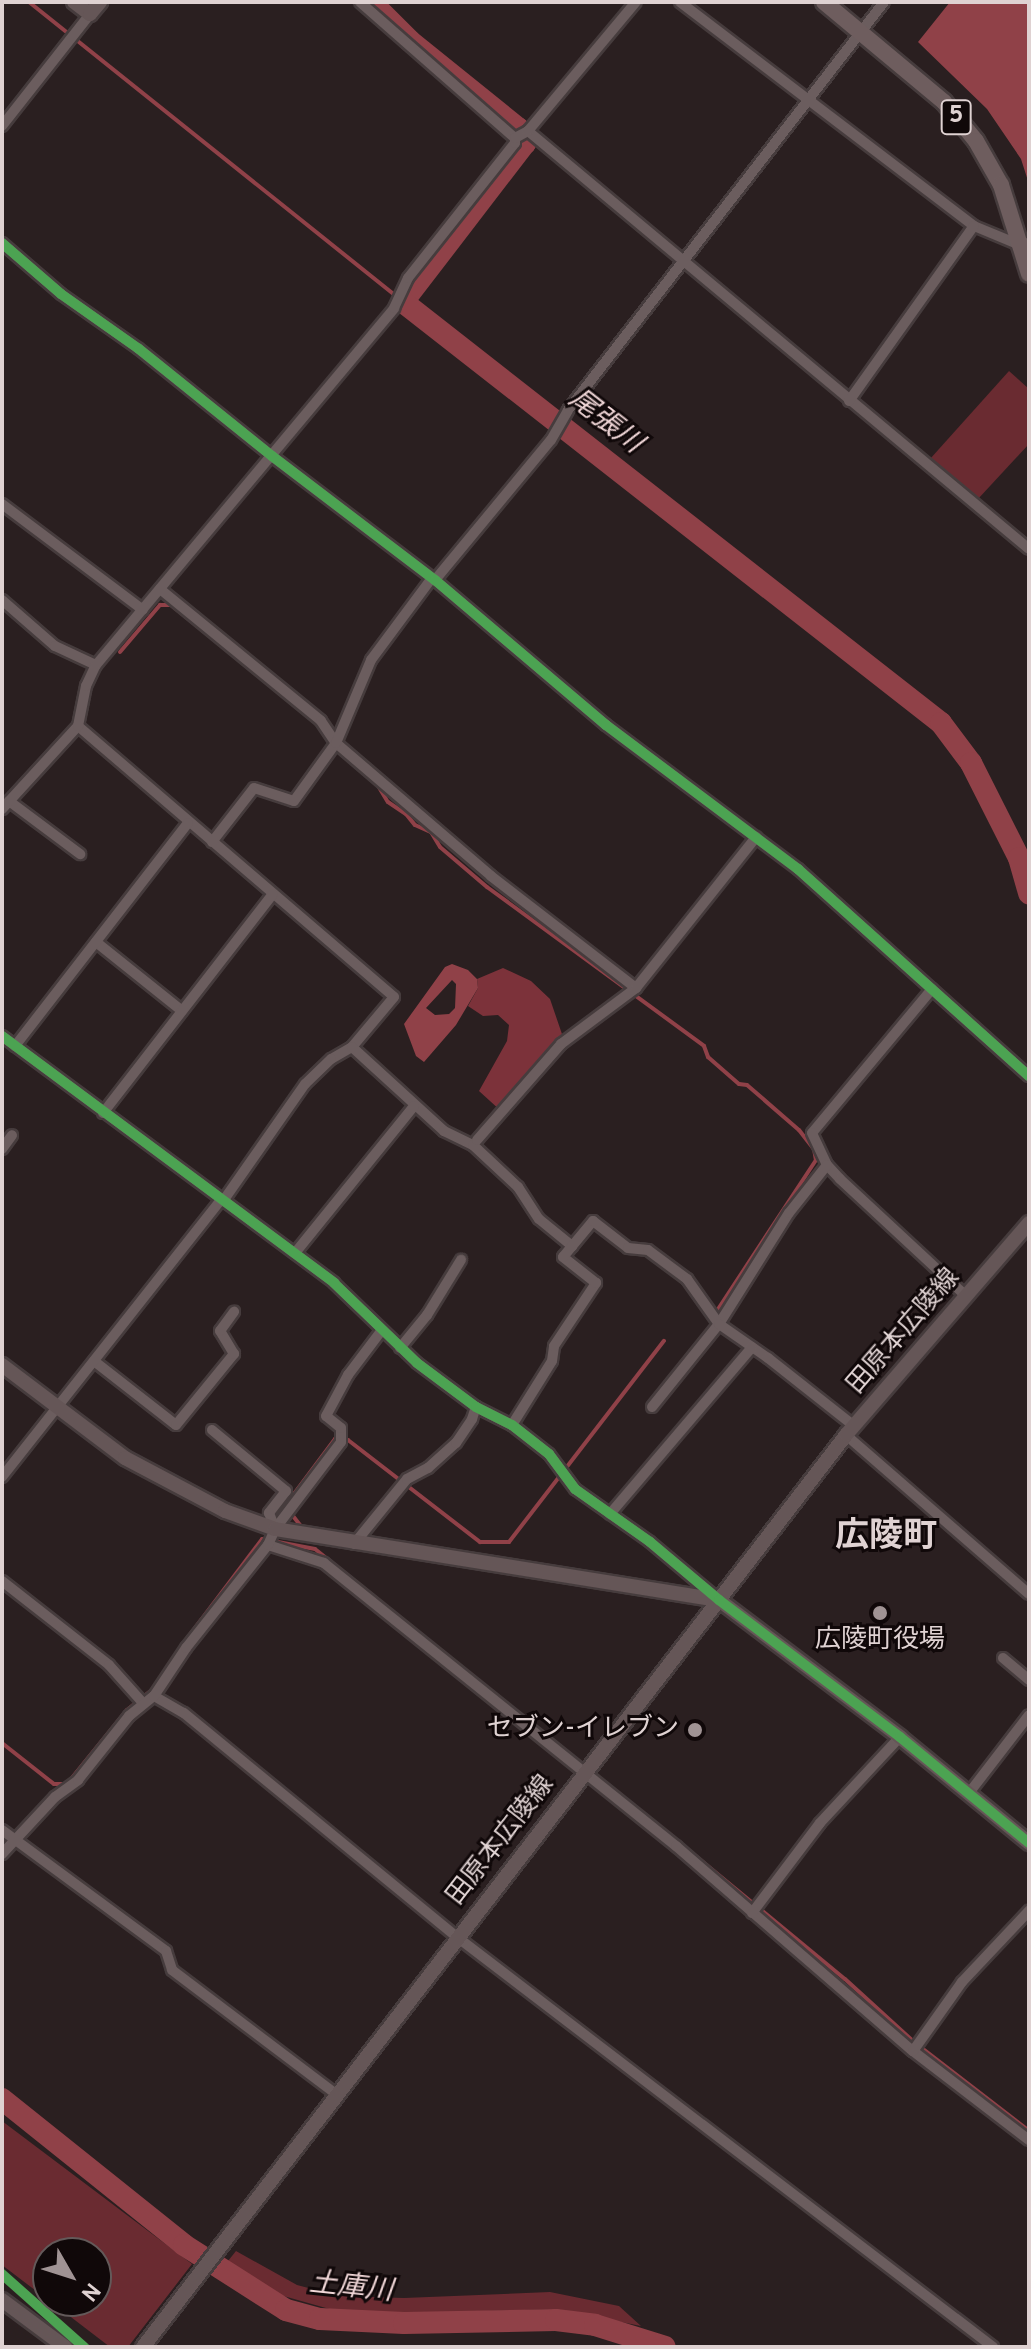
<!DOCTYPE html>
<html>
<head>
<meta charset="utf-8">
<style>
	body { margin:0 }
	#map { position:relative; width:1031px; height:2349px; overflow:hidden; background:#2a1f20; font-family:Overpass,"Noto Sans JP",sans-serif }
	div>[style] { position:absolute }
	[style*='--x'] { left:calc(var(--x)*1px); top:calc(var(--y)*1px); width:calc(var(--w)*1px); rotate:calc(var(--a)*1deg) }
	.green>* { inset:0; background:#6a2b31 }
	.forest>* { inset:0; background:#7c323a }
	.water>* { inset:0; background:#904148 }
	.stream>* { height:4px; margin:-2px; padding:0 2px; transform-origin:2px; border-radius:2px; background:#904148 }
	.river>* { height:22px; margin:-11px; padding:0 11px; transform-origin:11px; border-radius:11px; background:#904148 }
	.roads { filter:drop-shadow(2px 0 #463c3d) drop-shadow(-2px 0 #463c3d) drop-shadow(0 2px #463c3d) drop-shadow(0 -2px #463c3d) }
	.street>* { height:10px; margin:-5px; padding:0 5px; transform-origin:5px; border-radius:5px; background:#6b5d5e }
	.secondary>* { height:14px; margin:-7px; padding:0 7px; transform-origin:7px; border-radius:7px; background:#655657 }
	.primary>* { height:16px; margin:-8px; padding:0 8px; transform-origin:8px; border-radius:8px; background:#6e5d5e }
	.cycleway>* { height:10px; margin:-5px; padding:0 5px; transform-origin:5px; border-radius:5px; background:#4ca352 }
	.dots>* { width:22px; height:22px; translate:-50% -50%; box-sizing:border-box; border:4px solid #100809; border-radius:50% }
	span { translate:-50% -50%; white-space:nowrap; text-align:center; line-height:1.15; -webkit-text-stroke:6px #100809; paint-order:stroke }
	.shield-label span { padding:2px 6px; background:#100809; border:2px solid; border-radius:6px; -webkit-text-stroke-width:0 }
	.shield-label { font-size:24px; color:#dfd2d2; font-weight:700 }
	.street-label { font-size:26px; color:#dfd2d2 }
	.poi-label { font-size:26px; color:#dfd2d2 }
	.right { translate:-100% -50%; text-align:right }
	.water-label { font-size:28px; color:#f1d7d8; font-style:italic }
	.district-label { font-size:34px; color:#dfd2d2; font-weight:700 }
	.frame { position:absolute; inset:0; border:4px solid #dfd2d2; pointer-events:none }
	.north { position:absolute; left:32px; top:2237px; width:80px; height:80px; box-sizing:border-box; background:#100809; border:2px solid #635959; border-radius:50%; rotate:129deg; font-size:22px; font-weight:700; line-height:32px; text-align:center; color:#dfd2d2 }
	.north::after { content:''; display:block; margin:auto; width:28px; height:36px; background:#a09394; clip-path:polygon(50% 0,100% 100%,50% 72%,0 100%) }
</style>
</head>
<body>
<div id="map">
	<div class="green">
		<i style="clip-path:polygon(1009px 371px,1029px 389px,1029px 444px,978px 499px,930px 459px)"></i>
		<i style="clip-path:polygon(2px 2121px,192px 2264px,128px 2347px,110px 2347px,50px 2301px,96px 2301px,96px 2253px,48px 2253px,48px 2300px,2px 2265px)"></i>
		<i style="clip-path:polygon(236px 2251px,297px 2285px,339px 2296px,404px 2298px,550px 2292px,619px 2306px,641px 2326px,556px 2309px,385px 2314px,340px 2312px,280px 2295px,228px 2261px)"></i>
	</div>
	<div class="forest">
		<i style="clip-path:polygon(503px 968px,531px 981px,550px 999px,563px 1037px,501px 1111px,479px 1091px,507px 1041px,509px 1025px,498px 1015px,483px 1016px,468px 1006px,478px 988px,477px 979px)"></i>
	</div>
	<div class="water">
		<i style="clip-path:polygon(950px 2px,1029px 2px,1029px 184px,1021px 159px,987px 109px,918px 42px)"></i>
		<i style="clip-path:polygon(evenodd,452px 964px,468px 970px,477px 979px,478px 988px,456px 1025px,424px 1062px,416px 1056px,404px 1024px,445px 967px,452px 964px,452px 980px,456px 984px,455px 1008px,449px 1014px,435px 1015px,426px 1008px,452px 980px)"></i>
	</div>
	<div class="stream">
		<i style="--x:29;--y:2;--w:479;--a:38.7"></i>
		<i style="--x:120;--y:652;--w:62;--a:-49.6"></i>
		<i style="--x:160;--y:605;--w:11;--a:0"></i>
		<i style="--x:171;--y:605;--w:53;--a:38.8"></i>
		<i style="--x:377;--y:784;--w:21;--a:59"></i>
		<i style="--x:388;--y:802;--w:22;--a:34"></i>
		<i style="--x:406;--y:814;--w:14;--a:51"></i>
		<i style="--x:415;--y:825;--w:17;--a:24"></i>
		<i style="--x:431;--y:832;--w:17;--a:59"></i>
		<i style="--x:440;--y:847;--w:62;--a:40.4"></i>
		<i style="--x:487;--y:887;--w:269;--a:36.2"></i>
		<i style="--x:704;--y:1046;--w:12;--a:70"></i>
		<i style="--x:708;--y:1057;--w:41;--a:41.1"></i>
		<i style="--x:739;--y:1084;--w:8;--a:7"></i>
		<i style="--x:747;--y:1085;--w:69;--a:40.9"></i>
		<i style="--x:799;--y:1130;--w:24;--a:52"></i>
		<i style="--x:814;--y:1149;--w:11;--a:80"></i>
		<i style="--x:816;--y:1160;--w:178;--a:123.3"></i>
		<i style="--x:300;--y:1525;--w:24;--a:-128"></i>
		<i style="--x:285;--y:1506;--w:84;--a:-53.3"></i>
		<i style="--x:335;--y:1439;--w:13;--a:4"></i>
		<i style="--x:348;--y:1440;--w:167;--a:37.7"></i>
		<i style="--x:480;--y:1542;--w:29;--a:0"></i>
		<i style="--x:509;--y:1542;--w:254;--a:-52.4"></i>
		<i style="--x:186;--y:1640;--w:126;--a:-53"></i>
		<i style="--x:262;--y:1539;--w:54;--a:10.7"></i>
		<i style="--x:315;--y:1549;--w:306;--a:38.9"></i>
		<i style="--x:2;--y:1743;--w:66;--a:38.3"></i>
		<i style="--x:54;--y:1784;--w:13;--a:0"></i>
		<i style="--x:67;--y:1784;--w:95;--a:-51"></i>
		<i style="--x:127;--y:1710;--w:35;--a:-39"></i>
		<i style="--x:154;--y:1688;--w:49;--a:-56.6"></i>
		<i style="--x:692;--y:1853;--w:198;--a:39.5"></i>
		<i style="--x:845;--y:1979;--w:93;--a:42.4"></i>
		<i style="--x:914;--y:2042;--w:145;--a:37.7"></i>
	</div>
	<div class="river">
		<i style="--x:371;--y:2;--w:55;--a:45"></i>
		<i style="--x:410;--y:41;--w:139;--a:38.9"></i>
		<i style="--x:518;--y:128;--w:17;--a:65"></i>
		<i style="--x:525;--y:143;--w:200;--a:127.5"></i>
		<i style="--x:403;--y:302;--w:683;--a:38.04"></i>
		<i style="--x:941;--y:723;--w:50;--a:53.1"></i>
		<i style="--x:971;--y:763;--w:106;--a:63.2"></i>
		<i style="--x:1019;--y:858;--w:37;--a:74"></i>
		<i style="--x:2;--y:2099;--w:233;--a:38.7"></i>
		<i style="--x:184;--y:2245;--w:121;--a:32.5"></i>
		<i style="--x:286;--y:2310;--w:35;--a:15"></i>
		<i style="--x:320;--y:2319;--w:84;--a:2.7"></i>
		<i style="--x:404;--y:2323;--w:152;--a:-1.1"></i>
		<i style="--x:556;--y:2320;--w:39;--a:7"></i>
		<i style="--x:595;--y:2325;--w:73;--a:17.4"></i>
	</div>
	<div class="roads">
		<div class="street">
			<i style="--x:360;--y:2;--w:206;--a:41.3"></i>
			<i style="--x:680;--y:2;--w:370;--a:37.3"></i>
			<i style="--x:974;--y:226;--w:50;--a:22.4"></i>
			<i style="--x:1020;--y:245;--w:9;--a:-13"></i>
			<i style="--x:2;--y:126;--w:142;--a:-51.8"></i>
			<i style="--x:528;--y:131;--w:652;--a:39.84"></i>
			<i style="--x:2;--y:243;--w:78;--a:40.8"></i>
			<i style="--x:61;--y:294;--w:95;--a:35.2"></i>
			<i style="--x:139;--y:349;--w:171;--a:38.8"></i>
			<i style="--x:272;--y:456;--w:205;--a:37.3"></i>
			<i style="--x:435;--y:580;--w:224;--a:40.3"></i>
			<i style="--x:606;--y:725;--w:240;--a:36.9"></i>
			<i style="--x:798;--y:869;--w:310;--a:41.9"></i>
			<i style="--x:849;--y:401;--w:215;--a:-54.5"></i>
			<i style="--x:2;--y:504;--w:176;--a:36.9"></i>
			<i style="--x:435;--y:580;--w:182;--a:-50.4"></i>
			<i style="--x:551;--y:440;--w:34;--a:-60"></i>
			<i style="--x:568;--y:410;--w:516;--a:-52.24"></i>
			<i style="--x:160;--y:589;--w:208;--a:39.3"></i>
			<i style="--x:321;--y:721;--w:27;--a:56"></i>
			<i style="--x:336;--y:743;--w:204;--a:40.6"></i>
			<i style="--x:491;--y:876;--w:183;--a:37.7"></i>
			<i style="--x:2;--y:600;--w:70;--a:41"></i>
			<i style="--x:55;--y:646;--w:45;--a:24.9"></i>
			<i style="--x:78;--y:726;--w:416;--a:40.6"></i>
			<i style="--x:394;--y:997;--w:65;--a:130"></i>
			<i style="--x:352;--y:1047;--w:24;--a:150"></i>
			<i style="--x:331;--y:1059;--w:36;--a:136"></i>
			<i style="--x:305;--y:1084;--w:143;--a:125"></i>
			<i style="--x:9;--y:801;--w:89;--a:36.7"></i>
			<i style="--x:2;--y:809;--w:113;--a:-47.5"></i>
			<i style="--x:78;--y:726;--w:41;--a:-78.7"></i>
			<i style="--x:86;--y:686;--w:23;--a:-65"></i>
			<i style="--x:96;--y:665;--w:465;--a:-50.1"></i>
			<i style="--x:394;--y:308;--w:33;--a:-65"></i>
			<i style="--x:408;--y:278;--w:172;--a:-51.6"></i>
			<i style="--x:515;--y:143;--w:5;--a:-90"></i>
			<i style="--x:515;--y:138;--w:15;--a:-28"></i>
			<i style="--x:528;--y:131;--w:168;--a:-50.1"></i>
			<i style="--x:212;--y:842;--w:68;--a:-52.1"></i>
			<i style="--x:254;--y:788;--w:42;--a:18"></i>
			<i style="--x:294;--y:801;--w:72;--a:-54.1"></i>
			<i style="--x:336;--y:743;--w:90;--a:-67.1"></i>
			<i style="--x:371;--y:660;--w:102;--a:-53.4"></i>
			<i style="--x:96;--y:942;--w:110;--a:38.7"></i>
			<i style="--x:932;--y:989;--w:187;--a:129.8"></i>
			<i style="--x:812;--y:1133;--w:35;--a:65"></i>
			<i style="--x:827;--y:1165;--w:19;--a:47"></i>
			<i style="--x:840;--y:1179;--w:173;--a:42.9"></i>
			<i style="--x:2;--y:1036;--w:414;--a:36.6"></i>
			<i style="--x:334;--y:1283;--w:115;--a:43.9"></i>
			<i style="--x:417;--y:1363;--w:74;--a:36.7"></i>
			<i style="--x:476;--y:1407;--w:40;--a:26.6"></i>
			<i style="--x:512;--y:1425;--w:47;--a:38.1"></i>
			<i style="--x:549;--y:1454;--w:44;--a:53.4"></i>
			<i style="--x:575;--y:1489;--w:92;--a:35.2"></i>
			<i style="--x:650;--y:1542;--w:90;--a:40"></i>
			<i style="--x:15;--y:1046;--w:282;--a:-52.2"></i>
			<i style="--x:352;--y:1047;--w:125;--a:42.4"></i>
			<i style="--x:444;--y:1131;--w:32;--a:26"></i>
			<i style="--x:473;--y:1145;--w:62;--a:43"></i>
			<i style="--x:518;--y:1187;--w:38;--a:57"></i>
			<i style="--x:539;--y:1219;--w:43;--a:39.3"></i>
			<i style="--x:103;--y:1113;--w:277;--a:-52.2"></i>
			<i style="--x:477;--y:1140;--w:128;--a:-48.8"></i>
			<i style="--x:561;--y:1044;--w:94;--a:-36.7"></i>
			<i style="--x:636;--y:988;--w:193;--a:-51.5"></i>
			<i style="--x:2;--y:1149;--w:17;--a:-54"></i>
			<i style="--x:295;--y:1253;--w:189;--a:-51"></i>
			<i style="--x:400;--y:1348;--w:43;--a:-50.7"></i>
			<i style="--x:427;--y:1315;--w:65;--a:-58.3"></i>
			<i style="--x:94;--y:1361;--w:104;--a:38"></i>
			<i style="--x:176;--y:1425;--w:92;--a:-50.8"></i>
			<i style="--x:234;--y:1354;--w:27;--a:-121"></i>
			<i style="--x:220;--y:1331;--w:24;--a:-54"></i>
			<i style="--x:652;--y:1407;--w:107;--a:-51.1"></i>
			<i style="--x:719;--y:1324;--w:131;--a:-57.8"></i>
			<i style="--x:789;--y:1213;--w:61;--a:-51.6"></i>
			<i style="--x:512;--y:1425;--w:75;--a:-58"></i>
			<i style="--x:552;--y:1361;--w:15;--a:-82"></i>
			<i style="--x:554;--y:1346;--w:76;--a:-56.3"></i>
			<i style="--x:596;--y:1283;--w:42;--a:-141.8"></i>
			<i style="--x:563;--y:1257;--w:47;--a:-50.2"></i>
			<i style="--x:593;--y:1221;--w:44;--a:37.6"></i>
			<i style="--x:628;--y:1248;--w:20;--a:6"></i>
			<i style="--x:648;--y:1250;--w:49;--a:36.6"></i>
			<i style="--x:687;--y:1279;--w:55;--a:54.6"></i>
			<i style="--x:719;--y:1324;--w:60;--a:34.8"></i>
			<i style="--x:768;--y:1358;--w:110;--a:38.3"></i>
			<i style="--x:212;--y:1430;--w:96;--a:39.5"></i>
			<i style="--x:286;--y:1491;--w:28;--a:128"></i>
			<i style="--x:269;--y:1513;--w:17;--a:69"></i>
			<i style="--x:846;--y:1435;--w:242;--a:41"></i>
			<i style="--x:2;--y:1477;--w:353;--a:-51.7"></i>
			<i style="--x:610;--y:1514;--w:219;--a:-49.6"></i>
			<i style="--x:354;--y:1544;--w:84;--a:-50.8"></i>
			<i style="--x:407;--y:1479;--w:24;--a:-28"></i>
			<i style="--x:428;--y:1468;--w:38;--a:-42"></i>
			<i style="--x:456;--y:1443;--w:29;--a:-56"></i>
			<i style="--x:472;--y:1419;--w:13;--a:-72"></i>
			<i style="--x:268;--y:1545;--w:59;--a:17.8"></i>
			<i style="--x:324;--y:1563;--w:452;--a:38.8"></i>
			<i style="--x:676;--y:1846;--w:313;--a:40.9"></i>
			<i style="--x:913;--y:2051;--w:146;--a:37.5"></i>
			<i style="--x:2;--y:1581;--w:136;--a:38.1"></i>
			<i style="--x:109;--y:1665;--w:51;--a:48.2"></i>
			<i style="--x:1003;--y:1658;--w:34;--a:40"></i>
			<i style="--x:154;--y:1696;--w:34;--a:30"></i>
			<i style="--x:184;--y:1713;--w:353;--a:39.4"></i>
			<i style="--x:457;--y:1937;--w:675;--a:37.41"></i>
			<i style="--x:969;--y:1793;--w:98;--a:-52.4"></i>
			<i style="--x:2;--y:1830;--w:204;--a:36.4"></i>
			<i style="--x:166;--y:1951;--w:20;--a:72"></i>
			<i style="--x:172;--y:1970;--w:207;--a:37.1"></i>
			<i style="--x:2;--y:1854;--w:78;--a:-47.1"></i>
			<i style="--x:55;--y:1797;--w:29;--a:-36"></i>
			<i style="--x:78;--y:1780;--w:82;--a:-51.4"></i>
			<i style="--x:129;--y:1716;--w:32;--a:-39"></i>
			<i style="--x:154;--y:1696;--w:58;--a:-56.3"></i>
			<i style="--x:186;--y:1648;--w:132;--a:-51.5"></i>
			<i style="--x:268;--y:1545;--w:17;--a:-66"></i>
			<i style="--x:275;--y:1529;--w:109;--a:-52.8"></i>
			<i style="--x:341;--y:1442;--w:14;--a:-90"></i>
			<i style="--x:341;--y:1428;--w:19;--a:-141"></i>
			<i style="--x:326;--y:1416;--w:47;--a:-61.8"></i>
			<i style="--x:348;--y:1375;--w:56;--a:-52.9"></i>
			<i style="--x:752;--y:1913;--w:113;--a:-52.9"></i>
			<i style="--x:820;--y:1823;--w:117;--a:-47.1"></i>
			<i style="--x:913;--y:2051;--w:85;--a:-54.6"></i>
			<i style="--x:962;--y:1982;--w:98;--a:-46.7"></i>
		</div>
		<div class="secondary">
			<i style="--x:74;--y:2;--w:20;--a:37"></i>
			<i style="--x:90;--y:14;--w:16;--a:-50"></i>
			<i style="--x:2;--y:1365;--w:154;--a:37.1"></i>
			<i style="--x:125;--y:1458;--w:113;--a:27.9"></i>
			<i style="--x:225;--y:1511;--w:53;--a:19.8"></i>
			<i style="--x:275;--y:1529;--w:450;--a:9.1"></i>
			<i style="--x:719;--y:1600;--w:227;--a:37.1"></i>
			<i style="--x:900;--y:1737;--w:167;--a:39.4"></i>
			<i style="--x:2;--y:2300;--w:79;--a:36.7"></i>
			<i style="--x:143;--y:2347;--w:1152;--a:-52.37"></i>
			<i style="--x:846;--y:1435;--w:280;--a:-49.2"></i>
		</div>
		<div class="primary">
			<i style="--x:824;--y:2;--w:156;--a:39.8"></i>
			<i style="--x:944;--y:102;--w:50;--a:50.6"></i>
			<i style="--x:976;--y:141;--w:51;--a:60.4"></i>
			<i style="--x:1001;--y:185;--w:93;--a:72.5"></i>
		</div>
	</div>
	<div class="cycleway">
		<i style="--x:2;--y:243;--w:78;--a:40.8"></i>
		<i style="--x:61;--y:294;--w:95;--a:35.2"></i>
		<i style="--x:139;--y:349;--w:171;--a:38.8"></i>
		<i style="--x:272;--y:456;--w:205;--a:37.3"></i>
		<i style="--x:435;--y:580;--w:224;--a:40.3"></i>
		<i style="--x:606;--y:725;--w:240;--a:36.9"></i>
		<i style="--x:798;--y:869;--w:310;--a:41.9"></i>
		<i style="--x:2;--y:1036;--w:414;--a:36.6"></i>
		<i style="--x:334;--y:1283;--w:115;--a:43.9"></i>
		<i style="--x:417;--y:1363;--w:74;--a:36.7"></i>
		<i style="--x:476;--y:1407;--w:40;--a:26.6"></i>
		<i style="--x:512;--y:1425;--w:47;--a:38.1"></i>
		<i style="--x:549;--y:1454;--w:44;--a:53.4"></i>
		<i style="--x:575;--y:1489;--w:92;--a:35.2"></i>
		<i style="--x:650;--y:1542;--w:90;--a:40"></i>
		<i style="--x:719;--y:1600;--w:227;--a:37.1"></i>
		<i style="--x:900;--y:1737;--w:167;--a:39.4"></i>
		<i style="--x:2;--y:2274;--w:110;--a:41.7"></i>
	</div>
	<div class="dots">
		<i style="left:880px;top:1613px;background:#a09394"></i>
		<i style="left:695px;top:1730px;background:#a09394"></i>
	</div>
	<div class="shield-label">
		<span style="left:956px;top:117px">5</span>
	</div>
	<div class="street-label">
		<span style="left:904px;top:1332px;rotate:-49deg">田原本広陵線</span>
		<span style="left:501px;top:1841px;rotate:-52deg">田原本広陵線</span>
	</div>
	<div class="poi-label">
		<span style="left:880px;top:1641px">広陵町役場</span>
		<span class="right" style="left:679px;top:1730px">セブン-イレブン</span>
	</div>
	<div class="water-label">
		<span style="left:605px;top:422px;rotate:38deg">尾張川</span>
		<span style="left:351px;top:2288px;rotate:6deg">土庫川</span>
	</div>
	<div class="district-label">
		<span style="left:886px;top:1538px">広陵町</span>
	</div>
	<div class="frame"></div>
	<div class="north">N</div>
</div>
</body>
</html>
